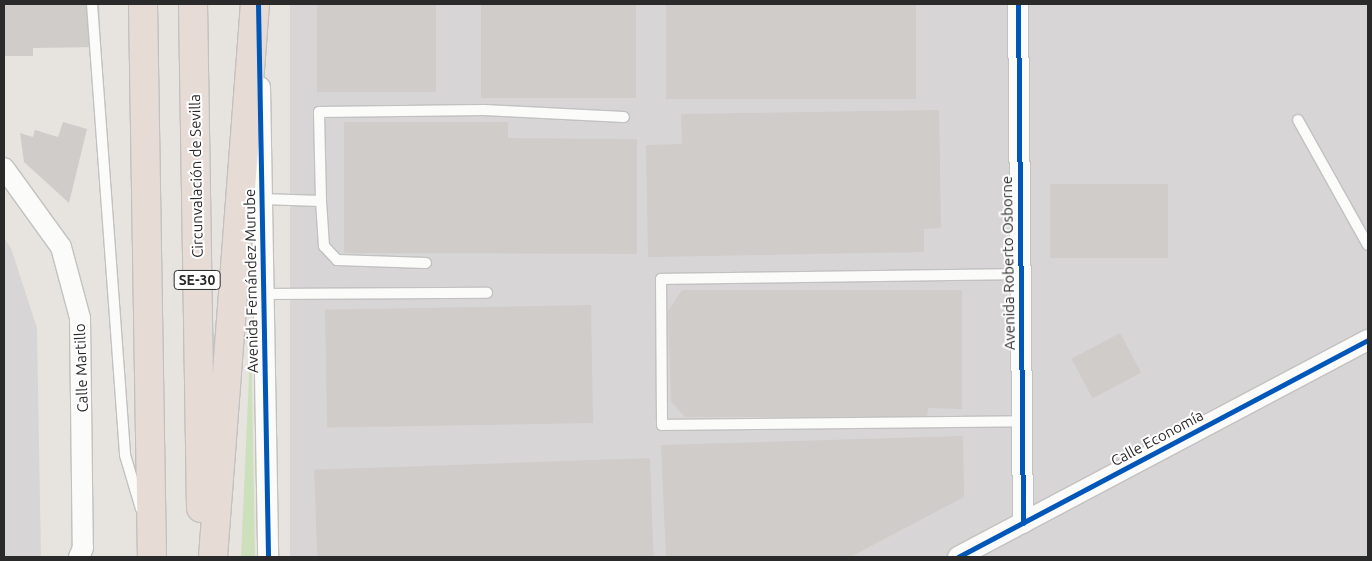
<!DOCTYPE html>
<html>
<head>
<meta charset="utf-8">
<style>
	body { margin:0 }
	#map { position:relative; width:1372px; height:561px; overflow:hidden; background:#e7e4e0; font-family:Ubuntu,sans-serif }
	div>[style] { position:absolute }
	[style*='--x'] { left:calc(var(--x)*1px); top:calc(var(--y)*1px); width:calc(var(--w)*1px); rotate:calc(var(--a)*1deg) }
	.industrial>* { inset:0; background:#d8d5d7; transform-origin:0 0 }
	.green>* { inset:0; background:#cce0bc }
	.building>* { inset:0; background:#cfccc9; transform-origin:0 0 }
	.roads { filter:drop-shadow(1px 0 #c2c1c1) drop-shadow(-1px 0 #c2c1c1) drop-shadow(0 1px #c2c1c1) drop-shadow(0 -1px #c2c1c1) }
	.lane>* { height:10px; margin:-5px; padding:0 5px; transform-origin:5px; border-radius:5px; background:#fbfbfa }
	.street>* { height:20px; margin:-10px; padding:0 10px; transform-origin:10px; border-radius:10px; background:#fbfbfa }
	.highway>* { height:28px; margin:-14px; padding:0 14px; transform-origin:14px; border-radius:14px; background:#e7dcd5 }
	.cycleway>* { height:5px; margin:-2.5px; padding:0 2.5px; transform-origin:2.5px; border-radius:2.5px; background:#0057b8 }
	span { translate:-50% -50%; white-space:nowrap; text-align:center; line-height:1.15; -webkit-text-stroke:4px #fff; paint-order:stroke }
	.shield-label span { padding:1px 4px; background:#fff; border:1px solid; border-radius:4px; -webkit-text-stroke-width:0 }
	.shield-label { font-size:14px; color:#2a2a2a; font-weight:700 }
	.street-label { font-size:15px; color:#2a2a2a }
	.frame { position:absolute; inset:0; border:5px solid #2a2a2a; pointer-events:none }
</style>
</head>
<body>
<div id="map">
	<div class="industrial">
		<i style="left:290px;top:4px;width:1078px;height:553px"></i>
		<i style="clip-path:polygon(4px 238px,11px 248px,37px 328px,41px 557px,4px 557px)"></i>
	</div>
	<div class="green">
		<i style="clip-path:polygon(251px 331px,255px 557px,241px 557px)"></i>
	</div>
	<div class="building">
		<i style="clip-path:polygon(4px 4px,99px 4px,101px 47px,33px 48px,33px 56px,5px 56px)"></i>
		<i style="left:317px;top:4px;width:119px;height:88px"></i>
		<i style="left:481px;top:4px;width:155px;height:94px"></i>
		<i style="left:666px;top:4px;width:250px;height:95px"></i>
		<i style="clip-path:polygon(939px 110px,941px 228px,924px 229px,924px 252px,648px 257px,646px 145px,682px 144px,681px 114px)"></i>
		<i style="clip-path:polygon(63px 122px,87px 129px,69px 203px,24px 162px,20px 133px,33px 137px,35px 130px,58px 137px)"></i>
		<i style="clip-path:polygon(344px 122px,508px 122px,508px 138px,637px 139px,637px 254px,344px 253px)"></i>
		<i style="left:1050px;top:184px;width:118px;height:74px"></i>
		<i style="clip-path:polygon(682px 290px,962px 290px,962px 409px,928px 408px,927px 417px,685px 417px,671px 401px,668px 311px)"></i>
		<i style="left:591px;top:305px;width:118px;height:266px;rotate:89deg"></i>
		<i style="left:1120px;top:333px;width:45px;height:55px;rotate:62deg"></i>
		<i style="clip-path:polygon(963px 436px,964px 497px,850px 557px,666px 557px,661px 445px)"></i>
		<i style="left:650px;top:458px;width:99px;height:336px;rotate:88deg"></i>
	</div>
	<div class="roads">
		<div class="lane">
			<i style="--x:92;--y:4;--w:452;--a:85.8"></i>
			<i style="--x:125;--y:455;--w:56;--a:73.5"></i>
			<i style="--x:1298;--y:120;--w:143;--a:60.8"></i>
			<i style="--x:262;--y:199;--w:59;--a:1.9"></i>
			<i style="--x:321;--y:201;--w:89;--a:-91.3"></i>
			<i style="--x:319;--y:112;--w:165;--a:-0.7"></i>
			<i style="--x:484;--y:110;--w:140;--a:2.9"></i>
			<i style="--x:321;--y:201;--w:45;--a:86.2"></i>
			<i style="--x:324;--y:246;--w:19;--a:47"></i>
			<i style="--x:337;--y:260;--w:89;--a:1.9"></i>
			<i style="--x:1020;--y:274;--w:359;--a:179.2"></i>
			<i style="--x:661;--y:279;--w:146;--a:89.6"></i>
			<i style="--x:662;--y:425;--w:360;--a:-0.6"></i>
			<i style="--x:264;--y:294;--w:223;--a:-0.3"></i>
		</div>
		<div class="street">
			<i style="--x:1018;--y:4;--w:519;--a:89.45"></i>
			<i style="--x:260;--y:87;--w:470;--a:89"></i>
			<i style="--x:4;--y:168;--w:97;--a:54.2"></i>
			<i style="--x:61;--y:247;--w:73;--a:75"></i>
			<i style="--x:80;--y:318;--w:230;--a:89.3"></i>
			<i style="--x:83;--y:548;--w:10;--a:114"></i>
			<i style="--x:958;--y:557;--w:464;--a:-27.9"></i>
		</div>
		<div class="highway">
			<i style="--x:143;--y:4;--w:553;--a:89.07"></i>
			<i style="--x:193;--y:4;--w:504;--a:89.09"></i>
			<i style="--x:213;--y:557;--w:555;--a:-85.66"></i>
		</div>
	</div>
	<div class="cycleway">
		<i style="--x:258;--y:4;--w:553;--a:88.96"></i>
		<i style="--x:1018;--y:4;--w:519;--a:89.45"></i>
		<i style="--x:958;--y:557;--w:464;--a:-27.9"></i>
	</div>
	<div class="shield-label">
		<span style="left:197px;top:280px">SE-30</span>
	</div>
	<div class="street-label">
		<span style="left:196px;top:176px;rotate:-91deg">Circunvalación de Sevilla</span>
		<span style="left:1008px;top:263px;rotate:-91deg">Avenida Roberto Osborne</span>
		<span style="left:251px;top:281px;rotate:-91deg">Avenida Fernández Murube</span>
		<span style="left:81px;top:368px;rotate:-92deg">Calle Martillo</span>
		<span style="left:1157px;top:438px;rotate:-28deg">Calle Economía</span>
	</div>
	<div class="frame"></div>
</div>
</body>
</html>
